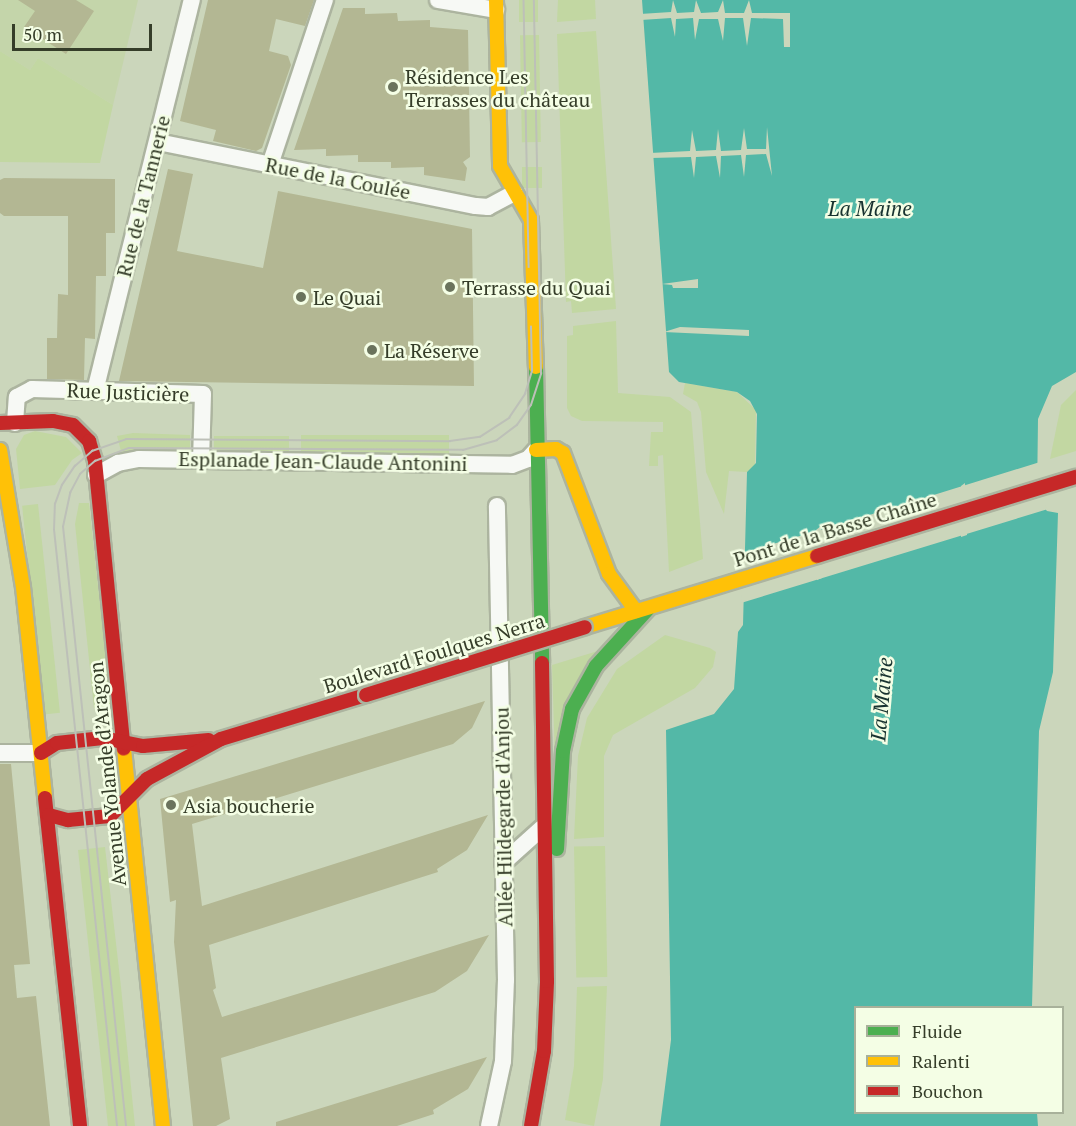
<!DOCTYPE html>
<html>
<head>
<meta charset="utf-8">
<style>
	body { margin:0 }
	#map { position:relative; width:1076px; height:1126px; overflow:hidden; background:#cbd6bb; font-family:"PT Serif",serif }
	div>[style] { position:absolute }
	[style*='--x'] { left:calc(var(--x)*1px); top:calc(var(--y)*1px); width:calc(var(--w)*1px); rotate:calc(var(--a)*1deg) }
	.built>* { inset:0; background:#c4d5aa }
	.green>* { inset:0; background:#c2d7a2; transform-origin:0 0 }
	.water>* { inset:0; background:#53b8a7 }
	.pier>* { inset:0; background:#cbd6bb }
	.building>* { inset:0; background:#b3b793 }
	.roads { filter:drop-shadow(2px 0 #acb49f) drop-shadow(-2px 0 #acb49f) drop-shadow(0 2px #acb49f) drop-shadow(0 -2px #acb49f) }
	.street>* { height:16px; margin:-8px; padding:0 8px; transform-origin:8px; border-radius:8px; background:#f7f9f5 }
	.fast>* { height:14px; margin:-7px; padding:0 7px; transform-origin:7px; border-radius:7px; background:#4caf50 }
	.slow>* { height:14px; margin:-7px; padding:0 7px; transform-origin:7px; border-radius:7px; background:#ffc107 }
	.jam>* { height:14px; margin:-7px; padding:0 7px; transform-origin:7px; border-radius:7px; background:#c62828 }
	.tram>* { height:1.5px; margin:-0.75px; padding:0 0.75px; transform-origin:0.75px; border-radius:0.75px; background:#bdc0b8 }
	.bridges { filter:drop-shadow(2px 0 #acb49f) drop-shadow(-2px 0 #acb49f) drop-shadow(0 2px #acb49f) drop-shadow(0 -2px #acb49f) }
	.jam-bridge>* { height:14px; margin:-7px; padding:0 7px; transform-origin:7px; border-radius:7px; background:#c62828 }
	.dots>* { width:16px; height:16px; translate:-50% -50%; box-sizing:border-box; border:3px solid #f4fee5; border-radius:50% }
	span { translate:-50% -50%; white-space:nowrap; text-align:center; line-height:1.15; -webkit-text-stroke:5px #f4fee5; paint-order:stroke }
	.poi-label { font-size:20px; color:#353d29 }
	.left { translate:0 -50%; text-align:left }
	.street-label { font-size:20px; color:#353d29 }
	.water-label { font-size:21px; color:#183330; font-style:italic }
	.legend { position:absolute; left:854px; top:1006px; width:210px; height:108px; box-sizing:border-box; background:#f4fee5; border:2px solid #a8b19a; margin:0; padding:8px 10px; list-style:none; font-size:18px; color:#353d29 }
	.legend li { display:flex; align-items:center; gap:12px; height:30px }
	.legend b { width:30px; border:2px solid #a8b19a }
	.scale { position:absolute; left:12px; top:24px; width:140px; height:27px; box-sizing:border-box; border:3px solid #353d29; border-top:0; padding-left:8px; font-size:18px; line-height:21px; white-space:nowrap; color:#353d29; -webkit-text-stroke:4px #f4fee5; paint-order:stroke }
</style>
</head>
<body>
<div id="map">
	<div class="built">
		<i style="clip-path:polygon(0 0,138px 0,113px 105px,38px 58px,30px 70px,0 51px)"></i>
	</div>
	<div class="green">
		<i style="left:519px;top:0;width:19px;height:22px"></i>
		<i style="clip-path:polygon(558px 0,595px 0,596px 19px,557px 22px)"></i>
		<i style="clip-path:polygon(596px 31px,616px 309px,572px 313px,571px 301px,566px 302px,557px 34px)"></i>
		<i style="left:539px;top:35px;width:107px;height:19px;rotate:89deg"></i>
		<i style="clip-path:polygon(0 51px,30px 70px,38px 58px,113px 105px,100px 163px,0 162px)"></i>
		<i style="left:522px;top:167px;width:20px;height:21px"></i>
		<i style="clip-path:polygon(616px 321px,618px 393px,670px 397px,691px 412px,703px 559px,669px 572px,663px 455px,658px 456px,658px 466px,649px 466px,651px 432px,663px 432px,663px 422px,582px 421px,571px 416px,567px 408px,567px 336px,573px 335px,573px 326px)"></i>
		<i style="clip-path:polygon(685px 383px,737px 392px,756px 410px,755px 467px,747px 472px,729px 471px,724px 514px,706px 472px,701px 412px,697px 402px,683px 394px)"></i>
		<i style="clip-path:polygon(1076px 390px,1076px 451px,1050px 459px,1061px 405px)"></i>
		<i style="clip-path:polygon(35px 431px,66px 437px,82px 453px,72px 460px,55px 485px,20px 489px,16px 449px,24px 435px)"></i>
		<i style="clip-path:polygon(133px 433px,190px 435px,190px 453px,122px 455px,117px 436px)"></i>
		<i style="left:301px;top:435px;width:148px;height:19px"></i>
		<i style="left:214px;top:436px;width:75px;height:17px"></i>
		<i style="clip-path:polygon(79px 503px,89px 503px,111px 706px,94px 708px,75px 524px)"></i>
		<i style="left:38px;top:504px;width:210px;height:16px;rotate:84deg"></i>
		<i style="clip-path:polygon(665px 635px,710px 648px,716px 652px,713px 667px,695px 688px,613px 735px,604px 756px,604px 837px,574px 839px,578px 756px,587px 718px,617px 669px)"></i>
		<i style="clip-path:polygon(601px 650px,555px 760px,552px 665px)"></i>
		<i style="left:605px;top:846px;width:131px;height:31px;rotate:89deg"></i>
		<i style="clip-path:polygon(105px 847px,121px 987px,135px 1126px,108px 1126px,78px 850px)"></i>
		<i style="clip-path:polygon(607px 986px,603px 1079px,594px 1126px,565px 1120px,574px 1066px,577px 987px)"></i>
	</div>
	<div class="water">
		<i style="clip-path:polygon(evenodd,642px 0,1076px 0,1076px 372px,1052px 386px,1038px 419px,1037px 499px,1047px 511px,1058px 513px,1053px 672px,1039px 731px,1032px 1007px,856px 1008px,856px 1112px,1037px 1113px,1038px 1126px,660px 1126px,671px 1040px,666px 730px,714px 714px,734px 689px,738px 632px,743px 625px,747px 472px,756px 463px,757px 414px,750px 401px,737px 392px,679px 382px,669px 372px,642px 0,965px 483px,967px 535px,961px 537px,961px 486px,965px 483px,642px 0,821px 526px,822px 578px,817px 580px,816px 530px,821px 526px)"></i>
	</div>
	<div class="pier">
		<i style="clip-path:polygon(673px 0,677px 13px,694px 12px,696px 0,701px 13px,718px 12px,723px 0,725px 13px,744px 13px,749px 0,752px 13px,790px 13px,790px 47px,784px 47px,783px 19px,751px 18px,747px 46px,743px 18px,725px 18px,723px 41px,718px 19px,699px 19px,695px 40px,693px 18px,676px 19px,675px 37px,671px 18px,641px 20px,640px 14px,671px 12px)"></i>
		<i style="clip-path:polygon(767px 127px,772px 176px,766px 154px,746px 155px,744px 177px,741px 155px,721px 156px,720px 178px,716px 156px,696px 157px,694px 178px,691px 157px,651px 158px,650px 153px,690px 151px,692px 130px,696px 151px,716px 150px,718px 129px,721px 151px,741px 150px,744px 128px,747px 149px,766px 149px)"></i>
		<i style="clip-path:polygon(698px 279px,698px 288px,673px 288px,672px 285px,662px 284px)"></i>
		<i style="clip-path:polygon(680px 327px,749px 330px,749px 336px,664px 332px)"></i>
		<i style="clip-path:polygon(1040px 462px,1040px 498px,1048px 509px,741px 603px,743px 553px,820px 530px,819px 577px,821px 530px)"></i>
	</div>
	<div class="building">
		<i style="clip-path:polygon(18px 0,76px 0,94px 11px,66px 54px,24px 27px,35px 11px)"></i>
		<i style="clip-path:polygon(208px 0,314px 0,305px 26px,276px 19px,269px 51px,288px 56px,291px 65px,262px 148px,256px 151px,213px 141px,216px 130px,180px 121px)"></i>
		<i style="clip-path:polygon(343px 8px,365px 8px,365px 14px,397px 13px,398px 21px,430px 20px,430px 27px,468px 30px,470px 157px,463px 162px,467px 168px,465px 181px,424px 175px,424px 167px,391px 168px,391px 162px,358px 162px,358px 155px,326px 156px,326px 149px,294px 150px)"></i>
		<i style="clip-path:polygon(168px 169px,193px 174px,177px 251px,263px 268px,278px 191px,472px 229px,474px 386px,119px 381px)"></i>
		<i style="clip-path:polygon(4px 178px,115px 179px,115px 233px,106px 233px,106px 276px,96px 276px,95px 339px,85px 338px,84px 380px,47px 379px,47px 338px,57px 338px,58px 294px,68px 295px,68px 216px,4px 216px,0 213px,0 180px)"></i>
		<i style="clip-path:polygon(485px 701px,472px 728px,453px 744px,192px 824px,202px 906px,488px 815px,467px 850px,437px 869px,438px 872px,209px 945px,216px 988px,213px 990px,222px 1017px,489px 935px,467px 971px,435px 992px,221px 1058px,230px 1119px,216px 1126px,193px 1126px,174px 942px,176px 900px,170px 902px,160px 799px)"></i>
		<i style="clip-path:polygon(0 764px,11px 764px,30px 964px,14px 965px,17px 998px,36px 996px,50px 1126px,0 1126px)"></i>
		<i style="clip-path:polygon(487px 1057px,468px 1089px,433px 1110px,434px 1114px,397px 1126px,276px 1126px,276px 1122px)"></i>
	</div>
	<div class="roads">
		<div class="street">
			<i style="--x:438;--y:0;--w:59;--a:9.8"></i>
			<i style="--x:158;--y:142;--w:324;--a:11.4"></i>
			<i style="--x:476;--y:206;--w:12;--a:5"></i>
			<i style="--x:488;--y:207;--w:30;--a:-28"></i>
			<i style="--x:270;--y:165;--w:174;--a:-71.6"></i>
			<i style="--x:95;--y:391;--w:403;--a:-76.1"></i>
			<i style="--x:15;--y:423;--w:26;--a:-86"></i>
			<i style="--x:17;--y:397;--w:17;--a:-28"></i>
			<i style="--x:32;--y:389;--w:171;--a:1.7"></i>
			<i style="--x:203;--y:394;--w:66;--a:91.7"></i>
			<i style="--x:96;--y:475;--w:25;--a:-29"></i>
			<i style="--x:118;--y:463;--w:21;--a:-11"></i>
			<i style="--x:139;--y:459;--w:373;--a:0.9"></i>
			<i style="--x:512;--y:465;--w:17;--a:-21"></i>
			<i style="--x:528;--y:459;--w:12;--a:-48"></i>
			<i style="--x:0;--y:753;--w:41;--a:0"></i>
			<i style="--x:503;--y:863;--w:52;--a:-41.9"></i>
			<i style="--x:489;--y:1126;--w:66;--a:-77.8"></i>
			<i style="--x:503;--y:1061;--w:81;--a:-87.9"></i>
			<i style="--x:506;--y:980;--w:474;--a:-91.1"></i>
		</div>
		<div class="fast">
			<i style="--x:536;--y:367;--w:296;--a:88.8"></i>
			<i style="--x:557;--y:849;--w:98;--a:-86.5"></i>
			<i style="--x:563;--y:751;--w:43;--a:-77.9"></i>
			<i style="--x:572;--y:709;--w:49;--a:-60.8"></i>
			<i style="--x:596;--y:666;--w:77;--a:-47.6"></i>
		</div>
		<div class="slow">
			<i style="--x:496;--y:0;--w:166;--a:88.6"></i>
			<i style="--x:500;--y:166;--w:62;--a:60.1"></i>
			<i style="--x:531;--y:220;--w:147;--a:88.1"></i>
			<i style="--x:0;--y:450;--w:139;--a:80.5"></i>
			<i style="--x:23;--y:587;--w:212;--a:84"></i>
			<i style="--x:536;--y:450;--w:20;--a:-3"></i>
			<i style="--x:556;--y:449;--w:8;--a:30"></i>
			<i style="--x:563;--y:453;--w:129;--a:69.2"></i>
			<i style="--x:609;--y:574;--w:46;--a:53.9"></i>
			<i style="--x:585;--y:627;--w:243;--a:-17"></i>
			<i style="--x:124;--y:749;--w:379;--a:84.1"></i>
		</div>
		<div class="jam">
			<i style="--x:0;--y:423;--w:53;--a:-2.2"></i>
			<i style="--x:53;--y:421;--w:20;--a:11"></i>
			<i style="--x:73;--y:425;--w:23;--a:45"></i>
			<i style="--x:89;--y:441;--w:21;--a:73"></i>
			<i style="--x:95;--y:461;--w:289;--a:84.3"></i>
			<i style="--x:817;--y:556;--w:271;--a:-17"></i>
			<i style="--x:41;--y:753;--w:19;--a:-32"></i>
			<i style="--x:57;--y:743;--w:46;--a:-6.2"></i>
			<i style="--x:103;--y:738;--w:41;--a:11.3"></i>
			<i style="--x:143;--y:746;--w:66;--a:-5.2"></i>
			<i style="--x:45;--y:798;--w:330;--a:83.9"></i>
			<i style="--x:49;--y:815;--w:20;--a:15"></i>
			<i style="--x:68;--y:820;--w:42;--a:-5.4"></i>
			<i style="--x:110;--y:816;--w:52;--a:-45"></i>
			<i style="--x:147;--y:779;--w:84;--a:-28.4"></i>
			<i style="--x:221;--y:739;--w:152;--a:-16.9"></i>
			<i style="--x:531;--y:1126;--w:76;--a:-80.2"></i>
			<i style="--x:544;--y:1051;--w:70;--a:-87.5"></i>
			<i style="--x:547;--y:981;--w:318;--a:-90.9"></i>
		</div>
	</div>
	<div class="tram">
		<i style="--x:524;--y:0;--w:267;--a:88.9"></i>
		<i style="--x:117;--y:1126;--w:599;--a:-96.03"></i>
		<i style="--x:54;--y:530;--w:26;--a:-88"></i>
		<i style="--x:55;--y:504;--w:20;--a:-70"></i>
		<i style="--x:62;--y:485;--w:23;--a:-56"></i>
		<i style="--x:75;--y:466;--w:23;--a:-41"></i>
		<i style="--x:92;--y:451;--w:36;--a:-19"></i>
		<i style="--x:126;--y:439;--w:324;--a:0.4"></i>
		<i style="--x:450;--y:441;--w:30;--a:-8"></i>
		<i style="--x:480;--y:437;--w:35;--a:-33"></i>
		<i style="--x:509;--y:418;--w:29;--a:-56"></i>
		<i style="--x:525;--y:394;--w:24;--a:-73"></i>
		<i style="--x:532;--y:371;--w:44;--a:-91.3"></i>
		<i style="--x:126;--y:1126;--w:602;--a:-96"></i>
		<i style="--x:63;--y:527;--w:35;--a:-78"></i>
		<i style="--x:70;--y:493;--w:21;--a:-62"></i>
		<i style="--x:80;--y:474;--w:20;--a:-41"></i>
		<i style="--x:95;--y:461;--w:36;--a:-21"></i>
		<i style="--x:129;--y:448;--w:334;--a:0.3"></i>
		<i style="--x:463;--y:450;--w:35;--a:-16"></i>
		<i style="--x:497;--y:440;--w:25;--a:-37"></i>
		<i style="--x:517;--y:425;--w:24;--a:-55"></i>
		<i style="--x:531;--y:405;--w:33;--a:-72"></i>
		<i style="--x:541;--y:374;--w:374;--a:-91.1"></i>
	</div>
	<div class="bridges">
		<div class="jam-bridge">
			<i style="--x:366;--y:695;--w:229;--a:-17.2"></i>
		</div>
	</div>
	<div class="dots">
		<i style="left:393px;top:87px;background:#6a735c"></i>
		<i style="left:450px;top:287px;background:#6a735c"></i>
		<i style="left:301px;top:297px;background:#6a735c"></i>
		<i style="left:372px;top:350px;background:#6a735c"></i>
		<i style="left:171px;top:805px;background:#6a735c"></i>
	</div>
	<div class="poi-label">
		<span class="left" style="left:405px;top:88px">Résidence Les<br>Terrasses du château</span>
		<span class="left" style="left:462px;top:287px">Terrasse du Quai</span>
		<span class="left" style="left:313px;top:297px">Le Quai</span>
		<span class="left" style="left:384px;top:350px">La Réserve</span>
		<span class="left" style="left:183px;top:805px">Asia boucherie</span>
	</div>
	<div class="street-label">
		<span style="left:338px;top:178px;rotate:11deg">Rue de la Coulée</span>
		<span style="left:143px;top:196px;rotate:-76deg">Rue de la Tannerie</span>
		<span style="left:128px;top:392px;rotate:2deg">Rue Justicière</span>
		<span style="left:323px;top:461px;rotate:1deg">Esplanade Jean-Claude Antonini</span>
		<span style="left:835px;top:529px;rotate:-17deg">Pont de la Basse Chaîne</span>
		<span style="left:434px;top:653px;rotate:-17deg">Boulevard Foulques Nerra</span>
		<span style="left:107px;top:774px;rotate:-96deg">Avenue Yolande d’Aragon</span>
		<span style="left:503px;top:817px;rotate:-91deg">Allée Hildegarde d'Anjou</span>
	</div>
	<div class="water-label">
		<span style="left:870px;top:208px">La Maine</span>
		<span style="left:881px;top:699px;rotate:-85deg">La Maine</span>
	</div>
	<ul class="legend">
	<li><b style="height:8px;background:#4caf50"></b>Fluide</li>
	<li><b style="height:8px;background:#ffc107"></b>Ralenti</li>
	<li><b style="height:8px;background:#c62828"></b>Bouchon</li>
	</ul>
	<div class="scale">50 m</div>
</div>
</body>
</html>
